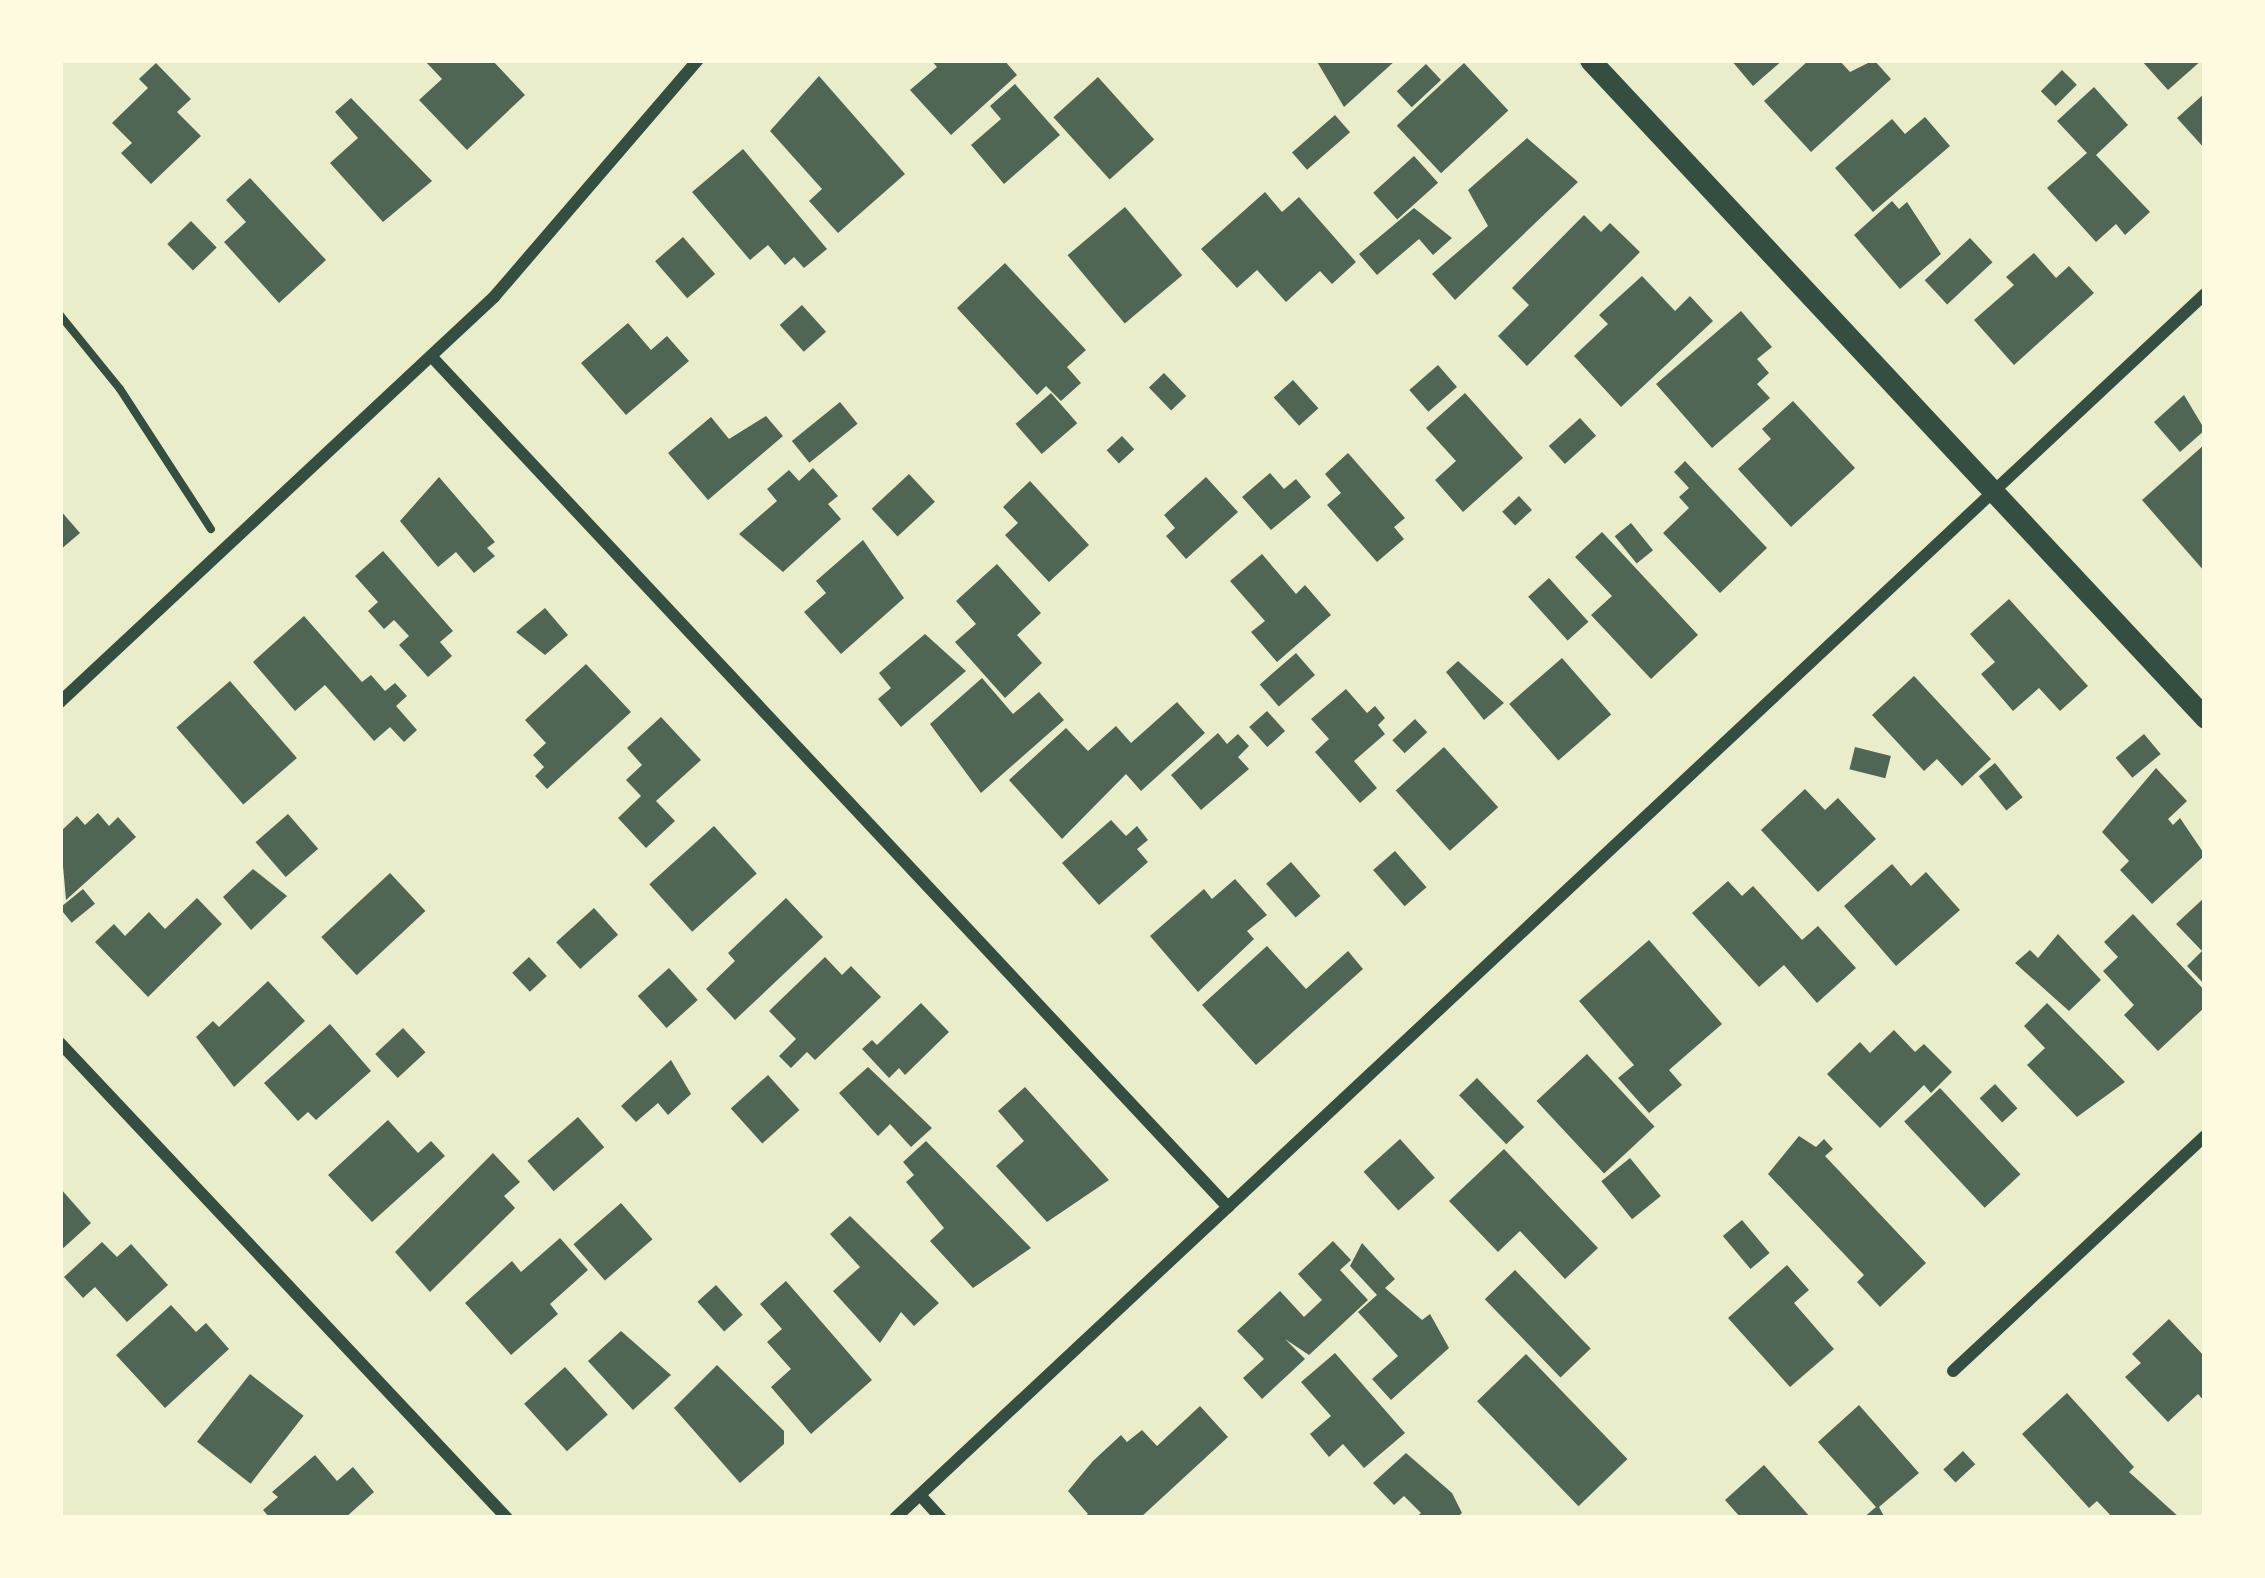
<!DOCTYPE html>
<html>
<head>
<meta charset="utf-8">
<style>
	body { margin:0 }
	#map { position:relative; width:2265px; height:1578px; overflow:hidden; background:#e9edc9; font-family:"Golos Text",sans-serif }
	div>[style] { position:absolute }
	[style*='--x'] { left:calc(var(--x)*1px); top:calc(var(--y)*1px); width:calc(var(--w)*1px); rotate:calc(var(--a)*1deg) }
	.building>* { inset:0; background:#4f6655; transform-origin:0 0 }
	.path>* { height:8px; margin:-4px; padding:0 4px; transform-origin:4px; border-radius:4px; background:#344e41 }
	.minor>* { height:12px; margin:-6px; padding:0 6px; transform-origin:6px; border-radius:6px; background:#344e41 }
	.tertiary>* { height:21px; margin:-10.5px; padding:0 10.5px; transform-origin:10.5px; border-radius:10.5px; background:#344e41 }
	span { translate:-50% -50%; white-space:nowrap; text-align:center; line-height:1.15; -webkit-text-stroke:12px #fefae0; paint-order:stroke }
	.frame { position:absolute; inset:0; border:63px solid #fefae0; pointer-events:none }
</style>
</head>
<body>
<div id="map">
	<div class="building">
		<i style="clip-path:polygon(424px 60px,492px 60px,525px 95px,467px 150px,419px 100px,442px 79px)"></i>
		<i style="clip-path:polygon(931px 60px,1004px 60px,1017px 75px,951px 135px,910px 90px,937px 67px)"></i>
		<i style="clip-path:polygon(1316px 60px,1396px 60px,1344px 107px)"></i>
		<i style="clip-path:polygon(1731px 60px,1783px 60px,1753px 86px)"></i>
		<i style="clip-path:polygon(1809px 60px,1839px 60px,1850px 72px,1874px 60px,1891px 79px,1811px 152px,1764px 101px)"></i>
		<i style="clip-path:polygon(2141px 60px,2202px 60px,2168px 90px)"></i>
		<i style="clip-path:polygon(156px 63px,191px 99px,177px 112px,201px 136px,151px 184px,121px 153px,132px 143px,112px 123px,148px 88px,139px 79px)"></i>
		<i style="left:1464px;top:63px;width:65px;height:92px;rotate:47deg"></i>
		<i style="left:1426px;top:64px;width:22px;height:40px;rotate:47deg"></i>
		<i style="left:2062px;top:70px;width:21px;height:30px;rotate:45deg"></i>
		<i style="clip-path:polygon(819px 76px,905px 174px,838px 233px,809px 201px,822px 189px,770px 131px)"></i>
		<i style="left:1098px;top:77px;width:84px;height:60px;rotate:48deg"></i>
		<i style="clip-path:polygon(1015px 84px,1060px 135px,1004px 184px,971px 145px,1001px 119px,990px 106px)"></i>
		<i style="clip-path:polygon(2094px 87px,2128px 125px,2096px 155px,2150px 212px,2125px 235px,2116px 224px,2096px 242px,2047px 188px,2087px 153px,2057px 121px)"></i>
		<i style="clip-path:polygon(2205px 93px,2205px 149px,2177px 118px)"></i>
		<i style="clip-path:polygon(351px 98px,432px 181px,383px 222px,330px 163px,358px 138px,335px 112px)"></i>
		<i style="left:1335px;top:115px;width:23px;height:57px;rotate:49deg"></i>
		<i style="clip-path:polygon(1925px 117px,1950px 146px,1873px 212px,1835px 168px,1892px 119px,1905px 134px)"></i>
		<i style="clip-path:polygon(1527px 138px,1578px 182px,1455px 300px,1432px 274px,1488px 226px,1468px 190px)"></i>
		<i style="clip-path:polygon(743px 149px,827px 249px,804px 268px,794px 257px,785px 265px,768px 245px,750px 260px,692px 192px)"></i>
		<i style="left:1414px;top:156px;width:36px;height:55px;rotate:48deg"></i>
		<i style="clip-path:polygon(250px 178px,326px 260px,279px 303px,224px 242px,246px 222px,226px 200px)"></i>
		<i style="clip-path:polygon(1265px 192px,1282px 212px,1299px 197px,1356px 262px,1332px 284px,1320px 271px,1286px 302px,1257px 270px,1237px 288px,1201px 249px)"></i>
		<i style="clip-path:polygon(1892px 201px,1899px 209px,1907px 202px,1941px 254px,1900px 289px,1854px 235px)"></i>
		<i style="left:1125px;top:207px;width:89px;height:75px;rotate:50deg"></i>
		<i style="clip-path:polygon(1414px 208px,1452px 238px,1433px 255px,1419px 239px,1377px 275px,1359px 254px)"></i>
		<i style="clip-path:polygon(1584px 215px,1601px 232px,1610px 223px,1640px 252px,1527px 366px,1498px 336px,1529px 305px,1512px 288px)"></i>
		<i style="left:191px;top:221px;width:37px;height:33px;rotate:46deg"></i>
		<i style="left:683px;top:237px;width:49px;height:37px;rotate:49deg"></i>
		<i style="left:1970px;top:238px;width:33px;height:62px;rotate:47deg"></i>
		<i style="clip-path:polygon(2034px 253px,2056px 278px,2069px 266px,2094px 293px,2014px 365px,1974px 320px,2014px 285px,2006px 277px)"></i>
		<i style="clip-path:polygon(1005px 263px,1086px 350px,1067px 367px,1081px 383px,1061px 401px,1046px 386px,1037px 395px,957px 308px)"></i>
		<i style="clip-path:polygon(1642px 276px,1675px 311px,1690px 296px,1713px 321px,1621px 407px,1574px 356px,1608px 324px,1599px 315px)"></i>
		<i style="left:802px;top:305px;width:36px;height:30px;rotate:48deg"></i>
		<i style="clip-path:polygon(1741px 311px,1772px 347px,1757px 359px,1769px 373px,1757px 384px,1770px 398px,1712px 448px,1656px 384px)"></i>
		<i style="clip-path:polygon(628px 323px,651px 350px,667px 336px,689px 361px,626px 415px,581px 363px)"></i>
		<i style="left:1438px;top:365px;width:29px;height:38px;rotate:49deg"></i>
		<i style="left:1164px;top:373px;width:32px;height:21px;rotate:46deg"></i>
		<i style="left:1293px;top:380px;width:38px;height:26px;rotate:48deg"></i>
		<i style="left:1051px;top:393px;width:40px;height:47px;rotate:49deg"></i>
		<i style="clip-path:polygon(1465px 393px,1523px 458px,1463px 512px,1435px 480px,1456px 461px,1426px 428px)"></i>
		<i style="clip-path:polygon(2184px 395px,2205px 430px,2180px 452px,2154px 422px)"></i>
		<i style="clip-path:polygon(1793px 401px,1855px 468px,1791px 527px,1738px 469px,1771px 439px,1762px 429px)"></i>
		<i style="left:840px;top:402px;width:28px;height:62px;rotate:51deg"></i>
		<i style="clip-path:polygon(766px 416px,783px 436px,708px 500px,668px 453px,711px 417px,729px 439px)"></i>
		<i style="left:1580px;top:418px;width:24px;height:42px;rotate:48deg"></i>
		<i style="left:1122px;top:436px;width:18px;height:21px;rotate:47deg"></i>
		<i style="clip-path:polygon(2205px 444px,2205px 572px,2142px 500px)"></i>
		<i style="clip-path:polygon(1348px 453px,1405px 518px,1394px 527px,1404px 539px,1377px 562px,1327px 505px,1341px 493px,1325px 474px)"></i>
		<i style="clip-path:polygon(1685px 461px,1767px 548px,1720px 593px,1663px 533px,1689px 508px,1679px 497px,1689px 488px,1674px 472px)"></i>
		<i style="clip-path:polygon(813px 468px,838px 496px,828px 504px,841px 519px,783px 572px,739px 534px,777px 501px,767px 489px,789px 470px,799px 481px)"></i>
		<i style="clip-path:polygon(1270px 473px,1284px 489px,1296px 479px,1311px 497px,1271px 530px,1242px 497px)"></i>
		<i style="left:909px;top:474px;width:38px;height:51px;rotate:47deg"></i>
		<i style="clip-path:polygon(439px 477px,495px 542px,487px 548px,495px 556px,474px 573px,456px 552px,438px 567px,400px 521px)"></i>
		<i style="clip-path:polygon(1206px 477px,1238px 512px,1186px 559px,1166px 536px,1175px 528px,1164px 515px)"></i>
		<i style="clip-path:polygon(1030px 481px,1089px 545px,1049px 582px,1005px 535px,1018px 523px,1003px 507px)"></i>
		<i style="left:1519px;top:496px;width:19px;height:23px;rotate:47deg"></i>
		<i style="clip-path:polygon(60px 510px,80px 533px,60px 550px)"></i>
		<i style="left:1631px;top:523px;width:35px;height:21px;rotate:51deg"></i>
		<i style="clip-path:polygon(1602px 532px,1698px 635px,1651px 679px,1591px 615px,1612px 596px,1575px 557px)"></i>
		<i style="clip-path:polygon(863px 540px,904px 598px,841px 654px,804px 612px,826px 593px,816px 581px)"></i>
		<i style="clip-path:polygon(383px 551px,453px 631px,440px 642px,452px 656px,428px 677px,399px 645px,409px 636px,394px 620px,384px 629px,368px 611px,378px 602px,355px 576px)"></i>
		<i style="clip-path:polygon(1262px 554px,1296px 594px,1305px 585px,1331px 615px,1277px 662px,1251px 632px,1265px 621px,1230px 581px)"></i>
		<i style="clip-path:polygon(997px 564px,1041px 613px,1017px 635px,1042px 663px,1005px 698px,955px 642px,976px 624px,956px 601px)"></i>
		<i style="left:1549px;top:578px;width:59px;height:28px;rotate:48deg"></i>
		<i style="clip-path:polygon(2009px 599px,2088px 686px,2060px 711px,2039px 688px,2013px 711px,1981px 674px,1995px 662px,1970px 634px)"></i>
		<i style="clip-path:polygon(545px 608px,568px 635px,545px 655px,516px 632px)"></i>
		<i style="clip-path:polygon(304px 616px,362px 682px,371px 675px,385px 691px,395px 683px,407px 696px,396px 706px,417px 730px,404px 742px,390px 727px,374px 741px,325px 685px,295px 711px,253px 662px)"></i>
		<i style="clip-path:polygon(925px 634px,966px 671px,901px 727px,878px 699px,891px 688px,879px 673px)"></i>
		<i style="left:1296px;top:653px;width:29px;height:48px;rotate:49deg"></i>
		<i style="left:1562px;top:658px;width:75px;height:70px;rotate:49deg"></i>
		<i style="clip-path:polygon(1458px 661px,1504px 703px,1484px 720px,1446px 672px)"></i>
		<i style="clip-path:polygon(586px 664px,631px 712px,547px 789px,535px 776px,544px 767px,533px 755px,546px 743px,525px 720px)"></i>
		<i style="clip-path:polygon(1914px 676px,1991px 759px,1962px 786px,1937px 759px,1924px 771px,1872px 715px)"></i>
		<i style="clip-path:polygon(982px 678px,1013px 714px,1039px 692px,1064px 720px,981px 793px,930px 724px)"></i>
		<i style="left:230px;top:681px;width:102px;height:71px;rotate:49deg"></i>
		<i style="clip-path:polygon(1346px 689px,1367px 713px,1375px 706px,1385px 718px,1378px 725px,1385px 734px,1354px 761px,1377px 788px,1360px 803px,1315px 752px,1329px 739px,1311px 719px)"></i>
		<i style="clip-path:polygon(1177px 702px,1205px 733px,1141px 791px,1126px 774px,1062px 839px,1009px 780px,1066px 728px,1088px 751px,1116px 726px,1131px 743px)"></i>
		<i style="left:1267px;top:711px;width:27px;height:24px;rotate:48deg"></i>
		<i style="clip-path:polygon(661px 717px,701px 760px,656px 801px,675px 821px,646px 848px,618px 818px,641px 796px,626px 780px,642px 765px,627px 748px)"></i>
		<i style="left:1415px;top:719px;width:18px;height:31px;rotate:47deg"></i>
		<i style="clip-path:polygon(1218px 733px,1227px 744px,1238px 734px,1249px 746px,1238px 757px,1249px 769px,1201px 810px,1171px 775px)"></i>
		<i style="left:2144px;top:734px;width:26px;height:37px;rotate:50deg"></i>
		<i style="left:1444px;top:747px;width:81px;height:65px;rotate:48deg"></i>
		<i style="left:1855px;top:747px;width:37px;height:23px;rotate:14deg"></i>
		<i style="left:1995px;top:763px;width:44px;height:21px;rotate:51deg"></i>
		<i style="clip-path:polygon(2156px 768px,2187px 801px,2168px 819px,2173px 825px,2180px 818px,2205px 855px,2152px 904px,2120px 870px,2129px 861px,2102px 832px)"></i>
		<i style="clip-path:polygon(1805px 789px,1825px 810px,1838px 798px,1876px 839px,1818px 892px,1761px 830px)"></i>
		<i style="clip-path:polygon(98px 813px,109px 826px,118px 817px,136px 837px,66px 900px,60px 832px,77px 816px,85px 825px)"></i>
		<i style="left:288px;top:814px;width:46px;height:43px;rotate:49deg"></i>
		<i style="clip-path:polygon(1111px 820px,1126px 836px,1137px 826px,1148px 840px,1137px 849px,1148px 862px,1099px 905px,1062px 863px)"></i>
		<i style="left:714px;top:826px;width:64px;height:87px;rotate:48deg"></i>
		<i style="left:1395px;top:851px;width:48px;height:29px;rotate:49deg"></i>
		<i style="left:1291px;top:862px;width:45px;height:33px;rotate:49deg"></i>
		<i style="clip-path:polygon(1892px 864px,1911px 886px,1926px 872px,1960px 910px,1896px 966px,1844px 906px)"></i>
		<i style="clip-path:polygon(253px 869px,287px 896px,251px 930px,223px 897px)"></i>
		<i style="left:390px;top:873px;width:52px;height:94px;rotate:47deg"></i>
		<i style="clip-path:polygon(1235px 879px,1267px 915px,1247px 931px,1254px 939px,1198px 992px,1150px 936px,1204px 889px,1212px 899px)"></i>
		<i style="clip-path:polygon(1728px 881px,1742px 896px,1753px 886px,1802px 940px,1818px 926px,1856px 968px,1817px 1003px,1784px 965px,1759px 987px,1692px 913px)"></i>
		<i style="left:83px;top:889px;width:19px;height:30px;rotate:51deg"></i>
		<i style="clip-path:polygon(2205px 897px,2205px 985px,2187px 966px,2202px 951px,2176px 924px)"></i>
		<i style="clip-path:polygon(197px 898px,222px 924px,148px 997px,95px 942px,114px 924px,125px 936px,149px 912px,165px 929px)"></i>
		<i style="clip-path:polygon(786px 898px,823px 937px,735px 1020px,706px 989px,735px 961px,728px 953px)"></i>
		<i style="left:594px;top:908px;width:36px;height:51px;rotate:48deg"></i>
		<i style="clip-path:polygon(2133px 914px,2205px 991px,2205px 1007px,2158px 1051px,2124px 1015px,2134px 1005px,2103px 971px,2118px 957px,2104px 942px)"></i>
		<i style="clip-path:polygon(2058px 934px,2101px 980px,2069px 1011px,2015px 963px,2030px 950px,2038px 958px)"></i>
		<i style="clip-path:polygon(1649px 940px,1722px 1024px,1669px 1070px,1682px 1085px,1649px 1113px,1618px 1078px,1634px 1065px,1579px 1001px)"></i>
		<i style="clip-path:polygon(1267px 946px,1306px 989px,1348px 951px,1363px 969px,1256px 1065px,1202px 1005px)"></i>
		<i style="left:529px;top:957px;width:26px;height:23px;rotate:47deg"></i>
		<i style="clip-path:polygon(825px 957px,842px 975px,851px 966px,881px 997px,815px 1060px,807px 1052px,791px 1068px,779px 1056px,796px 1039px,769px 1011px)"></i>
		<i style="left:669px;top:968px;width:43px;height:42px;rotate:48deg"></i>
		<i style="clip-path:polygon(268px 981px,305px 1021px,234px 1087px,196px 1037px,213px 1021px,219px 1027px)"></i>
		<i style="clip-path:polygon(921px 1003px,949px 1032px,905px 1075px,899px 1068px,889px 1078px,862px 1049px,872px 1040px,877px 1045px)"></i>
		<i style="clip-path:polygon(2047px 1003px,2125px 1082px,2077px 1117px,2027px 1065px,2045px 1048px,2024px 1026px)"></i>
		<i style="clip-path:polygon(330px 1024px,371px 1071px,316px 1120px,308px 1112px,298px 1121px,264px 1083px)"></i>
		<i style="left:403px;top:1028px;width:33px;height:38px;rotate:47deg"></i>
		<i style="clip-path:polygon(1894px 1030px,1915px 1052px,1924px 1044px,1952px 1072px,1931px 1093px,1924px 1085px,1880px 1128px,1827px 1074px,1860px 1042px,1870px 1053px)"></i>
		<i style="left:1587px;top:1054px;width:99px;height:69px;rotate:47deg"></i>
		<i style="clip-path:polygon(671px 1060px,691px 1094px,668px 1115px,658px 1103px,636px 1122px,621px 1106px)"></i>
		<i style="clip-path:polygon(868px 1067px,932px 1128px,911px 1147px,890px 1124px,878px 1136px,839px 1093px)"></i>
		<i style="left:768px;top:1075px;width:47px;height:50px;rotate:48deg"></i>
		<i style="left:1477px;top:1078px;width:68px;height:25px;rotate:46deg"></i>
		<i style="left:1995px;top:1084px;width:33px;height:21px;rotate:47deg"></i>
		<i style="clip-path:polygon(1025px 1087px,1109px 1180px,1047px 1222px,996px 1166px,1024px 1141px,998px 1111px)"></i>
		<i style="left:1940px;top:1088px;width:118px;height:49px;rotate:47deg"></i>
		<i style="left:578px;top:1117px;width:40px;height:67px;rotate:49deg"></i>
		<i style="clip-path:polygon(388px 1120px,418px 1153px,431px 1141px,445px 1156px,372px 1222px,328px 1175px)"></i>
		<i style="clip-path:polygon(1799px 1136px,1816px 1147px,1824px 1139px,1833px 1149px,1825px 1156px,1926px 1263px,1880px 1307px,1857px 1282px,1864px 1275px,1768px 1174px)"></i>
		<i style="left:1400px;top:1139px;width:52px;height:49px;rotate:48deg"></i>
		<i style="clip-path:polygon(926px 1141px,1031px 1248px,973px 1288px,930px 1241px,944px 1228px,906px 1182px,914px 1175px,903px 1162px)"></i>
		<i style="clip-path:polygon(1504px 1149px,1598px 1248px,1565px 1279px,1520px 1231px,1498px 1252px,1449px 1201px)"></i>
		<i style="clip-path:polygon(493px 1153px,520px 1182px,504px 1196px,515px 1208px,430px 1292px,395px 1252px)"></i>
		<i style="left:1630px;top:1158px;width:49px;height:37px;rotate:51deg"></i>
		<i style="clip-path:polygon(60px 1188px,91px 1223px,60px 1251px)"></i>
		<i style="left:621px;top:1203px;width:48px;height:63px;rotate:49deg"></i>
		<i style="clip-path:polygon(850px 1216px,939px 1303px,914px 1326px,901px 1312px,880px 1343px,833px 1291px,860px 1267px,830px 1234px)"></i>
		<i style="left:1742px;top:1220px;width:43px;height:25px;rotate:50deg"></i>
		<i style="clip-path:polygon(560px 1238px,588px 1270px,550px 1304px,558px 1314px,511px 1355px,465px 1303px,512px 1261px,521px 1272px)"></i>
		<i style="clip-path:polygon(1333px 1241px,1351px 1260px,1340px 1270px,1368px 1300px,1309px 1355px,1285px 1339px,1305px 1359px,1262px 1399px,1243px 1378px,1264px 1359px,1237px 1331px,1280px 1291px,1304px 1317px,1322px 1300px,1298px 1274px)"></i>
		<i style="clip-path:polygon(102px 1242px,117px 1257px,131px 1244px,168px 1285px,127px 1322px,95px 1287px,83px 1298px,64px 1277px)"></i>
		<i style="clip-path:polygon(1362px 1243px,1395px 1279px,1385px 1288px,1422px 1320px,1430px 1314px,1449px 1348px,1391px 1400px,1372px 1379px,1398px 1356px,1358px 1312px,1377px 1295px,1350px 1266px)"></i>
		<i style="clip-path:polygon(1787px 1265px,1809px 1290px,1794px 1303px,1834px 1349px,1790px 1387px,1728px 1318px)"></i>
		<i style="left:1515px;top:1270px;width:109px;height:42px;rotate:46deg"></i>
		<i style="clip-path:polygon(786px 1281px,872px 1380px,811px 1434px,771px 1387px,791px 1369px,767px 1342px,782px 1329px,760px 1304px)"></i>
		<i style="left:716px;top:1285px;width:40px;height:25px;rotate:48deg"></i>
		<i style="clip-path:polygon(171px 1305px,196px 1332px,206px 1323px,229px 1349px,165px 1408px,116px 1355px)"></i>
		<i style="clip-path:polygon(2169px 1319px,2205px 1357px,2205px 1402px,2198px 1394px,2168px 1422px,2125px 1377px,2141px 1363px,2132px 1354px)"></i>
		<i style="clip-path:polygon(621px 1331px,671px 1375px,633px 1410px,588px 1361px)"></i>
		<i style="clip-path:polygon(1335px 1353px,1405px 1433px,1364px 1468px,1343px 1444px,1329px 1457px,1310px 1434px,1331px 1416px,1301px 1382px)"></i>
		<i style="left:1526px;top:1354px;width:146px;height:68px;rotate:46deg"></i>
		<i style="clip-path:polygon(717px 1365px,784px 1431px,784px 1444px,740px 1483px,674px 1408px)"></i>
		<i style="left:565px;top:1367px;width:64px;height:55px;rotate:48deg"></i>
		<i style="left:250px;top:1374px;width:68px;height:86px;rotate:38deg"></i>
		<i style="clip-path:polygon(2067px 1393px,2134px 1467px,2129px 1472px,2180px 1518px,2113px 1518px,2097px 1501px,2089px 1508px,2022px 1434px)"></i>
		<i style="clip-path:polygon(1859px 1405px,1919px 1473px,1879px 1507px,1885px 1518px,1863px 1518px,1876px 1507px,1818px 1442px)"></i>
		<i style="clip-path:polygon(1200px 1406px,1228px 1437px,1140px 1518px,1083px 1518px,1088px 1514px,1068px 1491px,1093px 1461px,1121px 1435px,1127px 1442px,1142px 1430px,1157px 1446px)"></i>
		<i style="left:1963px;top:1451px;width:18px;height:27px;rotate:47deg"></i>
		<i style="clip-path:polygon(1406px 1453px,1452px 1493px,1462px 1513px,1456px 1518px,1415px 1518px,1421px 1513px,1404px 1496px,1394px 1505px,1373px 1483px)"></i>
		<i style="clip-path:polygon(315px 1455px,337px 1481px,353px 1467px,374px 1492px,345px 1518px,270px 1518px,263px 1510px,278px 1497px,272px 1492px)"></i>
		<i style="clip-path:polygon(1764px 1465px,1811px 1518px,1741px 1518px,1725px 1500px)"></i>
	</div>
	<div class="path">
		<i style="--x:60;--y:315;--w:95;--a:51"></i>
		<i style="--x:120;--y:389;--w:167;--a:57"></i>
	</div>
	<div class="minor">
		<i style="--x:431;--y:356;--w:1166;--a:46.88"></i>
		<i style="--x:60;--y:702;--w:594;--a:-43.02"></i>
		<i style="--x:494;--y:297;--w:313;--a:-49.3"></i>
		<i style="--x:60;--y:1043;--w:652;--a:46.74"></i>
		<i style="--x:1953;--y:1371;--w:345;--a:-43"></i>
		<i style="--x:920;--y:1495;--w:31;--a:48"></i>
		<i style="--x:895;--y:1518;--w:1793;--a:-43.06"></i>
	</div>
	<div class="tertiary">
		<i style="--x:1590;--y:60;--w:901;--a:46.93"></i>
	</div>
	<div class="frame"></div>
</div>
</body>
</html>
